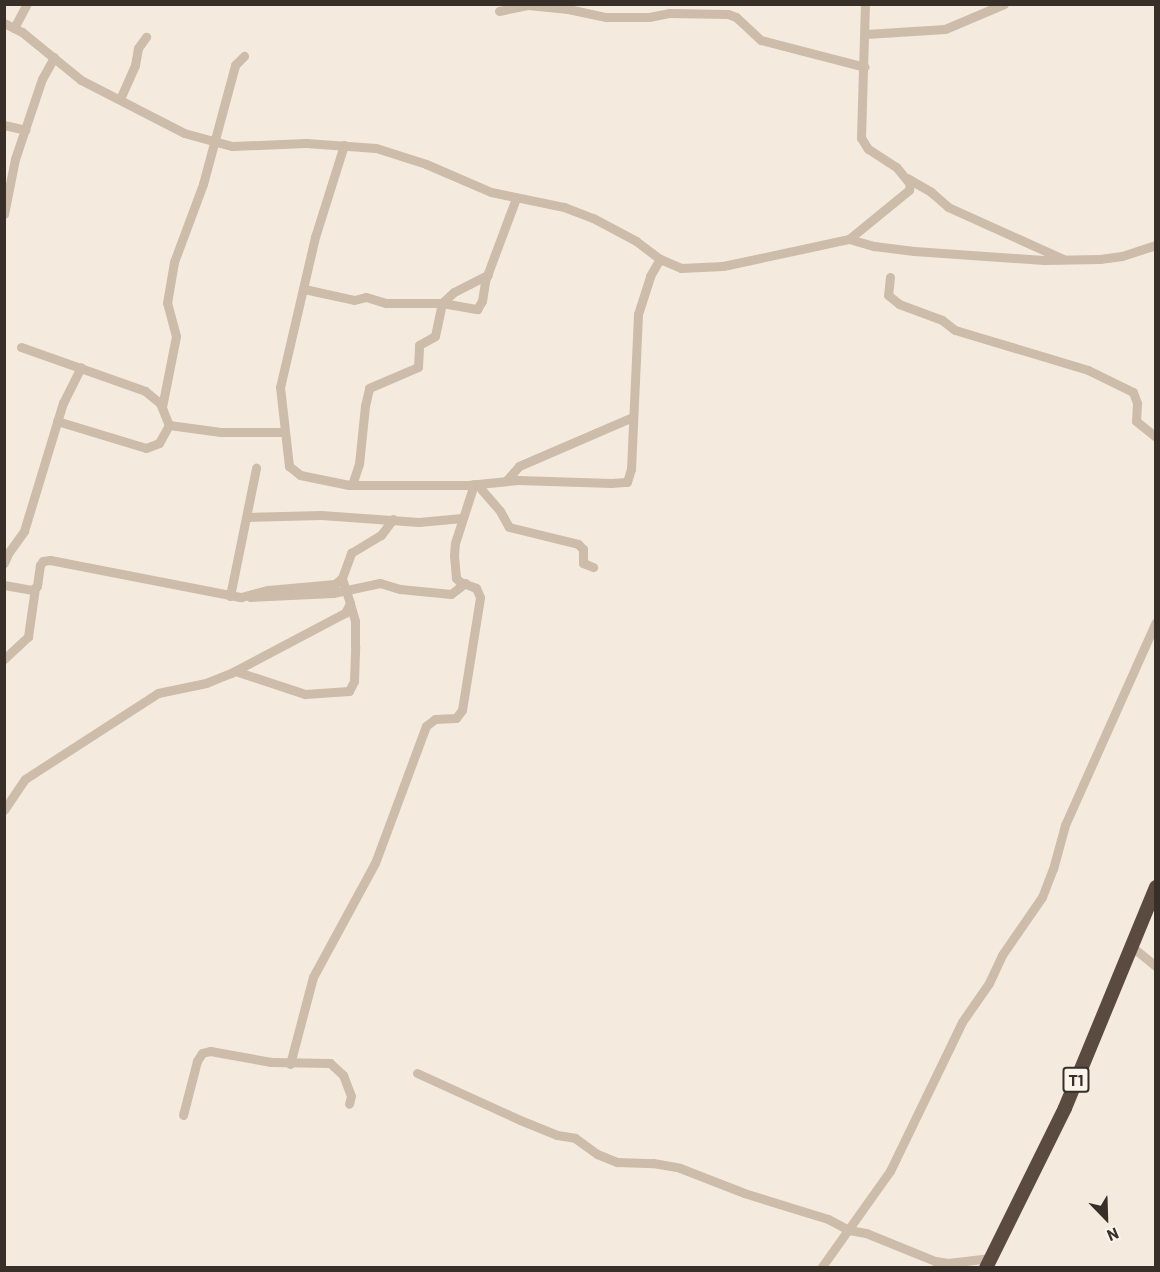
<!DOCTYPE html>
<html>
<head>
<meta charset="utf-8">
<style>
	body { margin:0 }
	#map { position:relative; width:1160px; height:1272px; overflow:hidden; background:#f4ebde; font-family:Barlow,sans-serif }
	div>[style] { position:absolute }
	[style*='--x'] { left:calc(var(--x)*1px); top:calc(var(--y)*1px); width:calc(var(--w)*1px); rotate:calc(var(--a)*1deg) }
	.minor>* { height:9px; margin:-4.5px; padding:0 4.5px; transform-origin:4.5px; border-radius:4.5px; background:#ccbca9 }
	.highway>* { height:14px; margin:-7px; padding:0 7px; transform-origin:7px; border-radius:7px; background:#5b4a40 }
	span { translate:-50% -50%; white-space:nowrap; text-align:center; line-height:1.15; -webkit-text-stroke:4.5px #fbf4eb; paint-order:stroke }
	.shield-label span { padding:2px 4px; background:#fbf4eb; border:2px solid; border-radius:4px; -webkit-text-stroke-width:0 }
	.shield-label { font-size:16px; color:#392f29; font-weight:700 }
	.frame { position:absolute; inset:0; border:6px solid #392f29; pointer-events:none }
	.north { position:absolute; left:1076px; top:1188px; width:60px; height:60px; -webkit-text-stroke:4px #fbf4eb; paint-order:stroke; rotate:157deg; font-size:16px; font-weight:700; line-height:24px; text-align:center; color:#392f29 }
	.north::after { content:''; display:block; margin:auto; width:21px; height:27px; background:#392f29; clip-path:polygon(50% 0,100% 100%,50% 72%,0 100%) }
</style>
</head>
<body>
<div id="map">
	<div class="minor">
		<i style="--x:499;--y:11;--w:30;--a:-12"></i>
		<i style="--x:528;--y:5;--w:40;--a:5.7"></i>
		<i style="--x:568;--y:9;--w:40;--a:12"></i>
		<i style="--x:607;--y:17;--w:42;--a:0"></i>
		<i style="--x:649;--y:17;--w:20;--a:-11"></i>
		<i style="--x:669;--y:13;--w:59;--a:1"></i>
		<i style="--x:728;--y:14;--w:9;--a:21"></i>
		<i style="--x:736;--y:17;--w:34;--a:43"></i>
		<i style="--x:761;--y:40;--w:107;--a:14.6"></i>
		<i style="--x:4;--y:23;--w:20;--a:27"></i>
		<i style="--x:22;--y:32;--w:76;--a:39.1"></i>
		<i style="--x:81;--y:80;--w:116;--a:27.2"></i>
		<i style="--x:184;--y:133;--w:50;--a:15.2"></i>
		<i style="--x:232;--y:146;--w:74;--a:-2.3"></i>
		<i style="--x:306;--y:143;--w:70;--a:4.1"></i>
		<i style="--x:376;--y:148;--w:52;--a:17.7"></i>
		<i style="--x:426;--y:164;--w:71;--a:23.3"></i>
		<i style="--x:491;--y:192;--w:75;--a:11.6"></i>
		<i style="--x:564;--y:207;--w:31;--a:21"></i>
		<i style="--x:593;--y:218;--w:49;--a:28.1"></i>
		<i style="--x:636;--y:241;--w:30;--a:37"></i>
		<i style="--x:660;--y:259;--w:23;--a:23"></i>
		<i style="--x:681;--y:268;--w:42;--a:-2.7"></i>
		<i style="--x:723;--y:266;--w:129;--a:-12.1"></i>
		<i style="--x:849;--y:239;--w:26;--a:16"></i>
		<i style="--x:874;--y:246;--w:40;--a:7.1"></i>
		<i style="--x:914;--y:251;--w:130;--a:4"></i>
		<i style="--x:1044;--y:260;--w:56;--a:-1"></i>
		<i style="--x:1100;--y:259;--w:22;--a:-8"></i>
		<i style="--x:1122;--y:256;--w:36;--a:-18"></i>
		<i style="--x:14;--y:28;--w:27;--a:-62"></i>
		<i style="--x:866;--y:34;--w:79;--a:-3.6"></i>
		<i style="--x:945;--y:29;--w:64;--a:-23"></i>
		<i style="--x:120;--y:99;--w:37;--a:-66"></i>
		<i style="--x:135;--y:65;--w:17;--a:-80"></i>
		<i style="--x:138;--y:48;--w:14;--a:-54"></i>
		<i style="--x:4;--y:125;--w:22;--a:13"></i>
		<i style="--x:344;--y:145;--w:96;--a:107.5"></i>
		<i style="--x:315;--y:237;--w:154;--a:103.1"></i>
		<i style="--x:280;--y:387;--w:80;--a:83.5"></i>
		<i style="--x:289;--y:466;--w:14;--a:39"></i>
		<i style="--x:300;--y:475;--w:50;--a:11.5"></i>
		<i style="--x:349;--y:485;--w:119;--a:0"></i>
		<i style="--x:468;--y:485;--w:50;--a:-5.7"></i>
		<i style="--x:518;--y:480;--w:93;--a:1.8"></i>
		<i style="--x:611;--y:483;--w:16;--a:-4"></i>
		<i style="--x:627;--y:482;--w:14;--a:-73"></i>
		<i style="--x:631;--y:469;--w:155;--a:-87.4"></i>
		<i style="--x:638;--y:314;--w:40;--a:-72"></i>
		<i style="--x:650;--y:276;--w:20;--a:-60"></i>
		<i style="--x:907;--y:178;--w:28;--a:30"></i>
		<i style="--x:931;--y:192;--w:23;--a:41"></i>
		<i style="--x:948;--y:207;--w:126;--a:24.3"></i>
		<i style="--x:4;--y:214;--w:56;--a:-78.7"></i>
		<i style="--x:15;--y:159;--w:84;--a:-71.4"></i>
		<i style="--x:42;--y:79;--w:25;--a:-61"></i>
		<i style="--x:849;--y:239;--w:77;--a:-39.2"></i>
		<i style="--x:909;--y:190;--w:6;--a:-81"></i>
		<i style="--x:910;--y:184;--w:22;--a:-129"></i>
		<i style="--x:896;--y:167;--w:33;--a:-147"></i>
		<i style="--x:868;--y:149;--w:13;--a:-122"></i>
		<i style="--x:861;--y:138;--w:134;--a:-88.3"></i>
		<i style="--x:890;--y:277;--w:18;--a:96"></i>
		<i style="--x:888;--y:295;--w:14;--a:39"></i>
		<i style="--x:899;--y:304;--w:46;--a:20.4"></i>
		<i style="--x:942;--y:320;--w:16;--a:38"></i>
		<i style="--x:955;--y:330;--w:139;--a:16.7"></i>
		<i style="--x:1088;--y:370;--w:50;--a:26.1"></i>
		<i style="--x:1133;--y:392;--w:12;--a:70"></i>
		<i style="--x:1137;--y:403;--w:18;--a:93"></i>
		<i style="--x:1136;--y:421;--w:26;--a:39"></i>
		<i style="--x:304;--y:289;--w:51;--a:12.4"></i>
		<i style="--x:354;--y:300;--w:12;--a:-14"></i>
		<i style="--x:366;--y:297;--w:21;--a:17"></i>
		<i style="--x:386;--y:303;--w:56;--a:0"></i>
		<i style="--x:442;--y:303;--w:36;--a:10"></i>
		<i style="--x:477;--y:309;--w:9;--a:-58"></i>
		<i style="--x:482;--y:301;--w:20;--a:-81"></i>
		<i style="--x:485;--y:281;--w:89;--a:-69.5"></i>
		<i style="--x:21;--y:347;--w:132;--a:19.5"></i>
		<i style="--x:145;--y:391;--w:19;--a:39"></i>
		<i style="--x:160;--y:403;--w:24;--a:68"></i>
		<i style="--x:169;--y:425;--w:52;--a:7.7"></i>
		<i style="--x:221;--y:432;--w:62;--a:0"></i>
		<i style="--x:162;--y:407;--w:72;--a:-78.8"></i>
		<i style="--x:176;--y:336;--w:34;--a:-105"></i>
		<i style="--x:167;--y:303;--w:42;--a:-80.3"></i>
		<i style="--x:174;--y:262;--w:83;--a:-69.6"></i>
		<i style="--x:203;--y:184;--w:123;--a:-74.9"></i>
		<i style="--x:235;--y:65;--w:13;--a:-45"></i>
		<i style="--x:57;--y:421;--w:93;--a:16.9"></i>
		<i style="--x:146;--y:448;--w:14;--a:-21"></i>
		<i style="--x:159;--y:443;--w:21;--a:-61"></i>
		<i style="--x:506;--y:481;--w:20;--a:-49"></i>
		<i style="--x:519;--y:466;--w:124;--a:-23.3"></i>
		<i style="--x:352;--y:485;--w:22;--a:-72"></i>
		<i style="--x:359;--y:464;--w:58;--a:-84.1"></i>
		<i style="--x:365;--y:406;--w:18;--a:-77"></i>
		<i style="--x:369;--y:388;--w:53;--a:-23.2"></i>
		<i style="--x:418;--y:367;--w:22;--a:-87"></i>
		<i style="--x:419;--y:345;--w:18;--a:-29"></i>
		<i style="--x:435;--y:336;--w:34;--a:-78"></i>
		<i style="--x:442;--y:303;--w:16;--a:-43"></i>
		<i style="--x:454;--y:292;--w:38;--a:-27"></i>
		<i style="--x:481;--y:489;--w:29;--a:49"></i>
		<i style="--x:500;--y:511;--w:18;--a:61"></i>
		<i style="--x:509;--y:527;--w:71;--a:13.8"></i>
		<i style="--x:578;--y:544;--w:7;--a:45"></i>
		<i style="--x:583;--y:549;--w:14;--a:90"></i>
		<i style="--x:583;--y:563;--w:11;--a:22"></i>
		<i style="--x:248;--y:517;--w:73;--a:-1.6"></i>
		<i style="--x:321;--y:515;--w:98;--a:4.1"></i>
		<i style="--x:419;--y:522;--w:43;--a:-5.3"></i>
		<i style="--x:4;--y:563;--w:12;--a:-66"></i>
		<i style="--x:9;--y:552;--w:26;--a:-54"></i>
		<i style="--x:24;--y:531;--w:134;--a:-73.1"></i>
		<i style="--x:63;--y:403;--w:40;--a:-63.4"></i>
		<i style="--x:4;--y:585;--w:28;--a:10"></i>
		<i style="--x:32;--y:590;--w:6;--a:-39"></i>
		<i style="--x:37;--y:586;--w:21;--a:-82"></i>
		<i style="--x:40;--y:565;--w:5;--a:-53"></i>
		<i style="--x:43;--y:561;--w:7;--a:-8"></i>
		<i style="--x:50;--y:560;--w:195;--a:11"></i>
		<i style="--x:241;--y:597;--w:28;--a:-15"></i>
		<i style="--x:268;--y:590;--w:67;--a:-5.1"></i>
		<i style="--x:335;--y:584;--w:9;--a:-41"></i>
		<i style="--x:342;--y:578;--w:27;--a:-70"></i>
		<i style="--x:351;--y:553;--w:35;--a:-31"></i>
		<i style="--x:381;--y:535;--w:20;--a:-53"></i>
		<i style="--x:230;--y:596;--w:131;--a:-78.5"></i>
		<i style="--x:250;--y:597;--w:83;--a:-2.8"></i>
		<i style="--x:333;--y:593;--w:48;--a:-12"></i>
		<i style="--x:380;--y:583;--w:21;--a:17"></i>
		<i style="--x:400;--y:589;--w:51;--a:5.6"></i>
		<i style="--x:451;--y:594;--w:18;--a:-38"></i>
		<i style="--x:4;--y:659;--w:33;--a:-43"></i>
		<i style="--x:28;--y:637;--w:49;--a:-81.9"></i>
		<i style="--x:235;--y:671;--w:74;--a:18.2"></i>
		<i style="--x:305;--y:694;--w:44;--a:-3.9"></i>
		<i style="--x:349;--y:691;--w:11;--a:-63"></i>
		<i style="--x:354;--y:681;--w:35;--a:-88"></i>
		<i style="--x:355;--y:646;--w:25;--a:-90"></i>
		<i style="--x:355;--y:621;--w:19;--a:-106"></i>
		<i style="--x:4;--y:810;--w:37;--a:-56"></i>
		<i style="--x:25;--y:779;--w:158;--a:-32.9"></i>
		<i style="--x:158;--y:693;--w:49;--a:-11.8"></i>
		<i style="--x:206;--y:683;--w:27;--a:-22"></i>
		<i style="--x:231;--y:673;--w:129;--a:-27.8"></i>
		<i style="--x:345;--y:613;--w:11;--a:-63"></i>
		<i style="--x:350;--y:603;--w:26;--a:-108"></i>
		<i style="--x:1131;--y:946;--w:32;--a:39"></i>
		<i style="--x:290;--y:1064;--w:90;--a:-75.2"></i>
		<i style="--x:313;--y:977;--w:130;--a:-61.5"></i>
		<i style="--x:375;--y:863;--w:146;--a:-69.6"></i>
		<i style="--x:426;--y:726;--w:11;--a:-38"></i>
		<i style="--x:435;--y:719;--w:21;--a:-3"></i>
		<i style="--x:456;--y:718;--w:10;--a:-53"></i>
		<i style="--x:462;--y:710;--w:114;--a:-80.9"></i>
		<i style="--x:480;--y:597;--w:10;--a:-114"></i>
		<i style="--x:476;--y:588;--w:17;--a:-159"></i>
		<i style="--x:460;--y:582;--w:6;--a:-135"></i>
		<i style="--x:456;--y:578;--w:22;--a:-95"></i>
		<i style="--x:454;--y:556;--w:13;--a:-86"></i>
		<i style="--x:455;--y:543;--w:62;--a:-72.1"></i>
		<i style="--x:417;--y:1073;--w:113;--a:24.5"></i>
		<i style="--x:520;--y:1120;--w:40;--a:22"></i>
		<i style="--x:557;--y:1135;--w:18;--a:9"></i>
		<i style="--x:575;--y:1138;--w:27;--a:36"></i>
		<i style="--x:597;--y:1154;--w:22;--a:22"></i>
		<i style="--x:617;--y:1162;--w:36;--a:2"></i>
		<i style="--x:653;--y:1163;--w:27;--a:10"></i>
		<i style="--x:680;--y:1168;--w:69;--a:21.3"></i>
		<i style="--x:744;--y:1193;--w:88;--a:17.2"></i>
		<i style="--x:828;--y:1219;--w:24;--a:28"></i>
		<i style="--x:849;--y:1230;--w:17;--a:10"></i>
		<i style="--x:866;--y:1233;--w:74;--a:22.1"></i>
		<i style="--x:935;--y:1261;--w:13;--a:9"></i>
		<i style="--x:948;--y:1263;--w:43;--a:-6.6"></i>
		<i style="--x:183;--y:1115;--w:56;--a:-75.5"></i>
		<i style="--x:197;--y:1061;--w:9;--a:-58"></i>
		<i style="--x:202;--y:1053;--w:8;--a:-14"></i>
		<i style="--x:210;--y:1051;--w:62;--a:10.2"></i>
		<i style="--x:271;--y:1062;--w:59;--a:1"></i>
		<i style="--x:330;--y:1063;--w:18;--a:43"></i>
		<i style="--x:343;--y:1075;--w:22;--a:69"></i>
		<i style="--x:351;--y:1096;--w:8;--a:104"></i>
		<i style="--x:821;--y:1268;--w:119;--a:-54.6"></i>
		<i style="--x:890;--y:1171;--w:165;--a:-64.2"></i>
		<i style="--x:962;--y:1022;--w:47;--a:-55.3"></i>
		<i style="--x:989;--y:983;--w:31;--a:-65"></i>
		<i style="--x:1002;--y:955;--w:70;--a:-55.4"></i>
		<i style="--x:1042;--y:897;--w:30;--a:-69"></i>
		<i style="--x:1053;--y:869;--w:46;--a:-74.7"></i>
		<i style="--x:1065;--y:825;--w:222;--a:-65.9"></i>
	</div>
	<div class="highway">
		<i style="--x:986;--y:1268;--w:178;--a:-63.7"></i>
		<i style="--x:1065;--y:1108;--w:239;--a:-67.6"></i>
	</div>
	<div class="shield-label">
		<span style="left:1076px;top:1080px">T1</span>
	</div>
	<div class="frame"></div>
	<div class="north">N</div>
</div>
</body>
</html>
